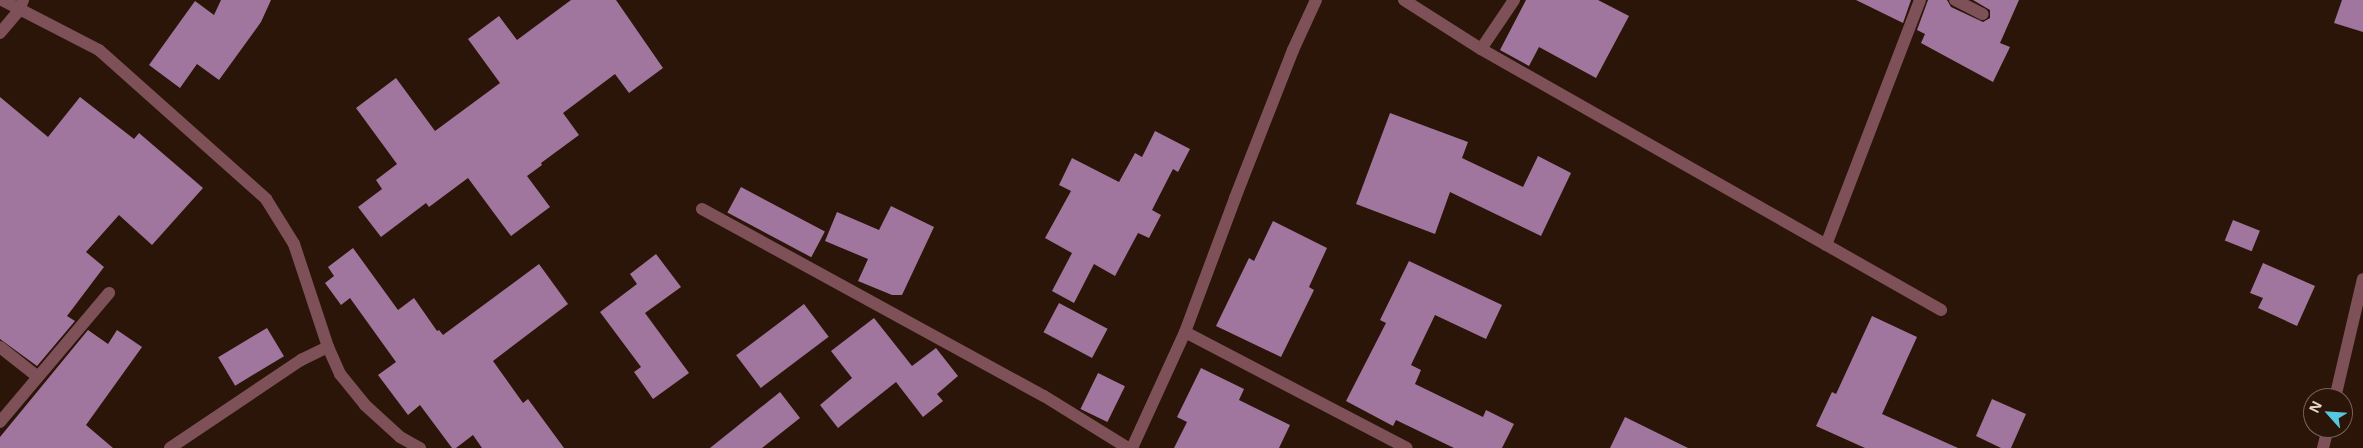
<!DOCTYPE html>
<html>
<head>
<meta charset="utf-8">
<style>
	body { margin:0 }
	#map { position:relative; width:2363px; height:448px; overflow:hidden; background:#2a1508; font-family:"Noto Sans",sans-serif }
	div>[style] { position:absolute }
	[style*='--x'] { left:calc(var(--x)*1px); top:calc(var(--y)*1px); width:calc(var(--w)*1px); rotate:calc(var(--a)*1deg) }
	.building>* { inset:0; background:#a0769e; transform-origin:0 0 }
	.service>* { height:12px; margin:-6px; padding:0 6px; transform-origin:6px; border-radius:6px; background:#7e5158 }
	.minor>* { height:12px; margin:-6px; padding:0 6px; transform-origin:6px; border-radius:6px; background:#7e5158 }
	span { translate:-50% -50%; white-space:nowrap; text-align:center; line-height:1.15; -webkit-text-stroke:5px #2a1508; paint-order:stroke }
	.north { position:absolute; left:2303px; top:388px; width:50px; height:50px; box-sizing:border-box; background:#2a1508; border:1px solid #756257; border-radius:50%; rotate:296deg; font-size:14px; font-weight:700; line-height:20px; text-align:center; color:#e5d6cd }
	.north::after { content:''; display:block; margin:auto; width:18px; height:22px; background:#56c9e1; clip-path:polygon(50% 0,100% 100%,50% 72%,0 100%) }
</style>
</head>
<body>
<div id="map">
	<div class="building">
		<i style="clip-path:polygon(221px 0,271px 0,261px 22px,219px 80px,197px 64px,180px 88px,149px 65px,195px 1px,214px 15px)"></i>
		<i style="clip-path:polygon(571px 0,616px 0,663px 68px,629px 93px,615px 74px,563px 113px,579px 135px,541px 163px,542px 165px,527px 176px,550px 207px,511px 236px,468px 178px,429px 207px,426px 203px,381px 237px,358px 207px,382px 189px,376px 180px,397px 164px,356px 108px,396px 78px,435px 131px,500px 83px,468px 39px,499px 16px,517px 40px)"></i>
		<i style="clip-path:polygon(1526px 0,1598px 0,1629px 16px,1596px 78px,1539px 47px,1529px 66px,1500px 50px)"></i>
		<i style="clip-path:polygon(1856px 0,1911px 0,1903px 23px)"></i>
		<i style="clip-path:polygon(1928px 0,1947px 0,1951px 7px,1983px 22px,1990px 18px,1990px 10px,1973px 0,2019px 0,2000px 43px,2010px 47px,1993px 82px,1921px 43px,1925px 34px,1917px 30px)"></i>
		<i style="clip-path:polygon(2342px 0,2363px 0,2363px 32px,2334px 23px)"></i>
		<i style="clip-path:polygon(0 97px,48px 137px,80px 97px,134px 139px,139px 133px,203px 188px,152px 245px,119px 215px,86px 252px,104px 267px,67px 316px,75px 321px,37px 366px,0 339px)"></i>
		<i style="clip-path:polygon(1390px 113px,1468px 142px,1462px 158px,1523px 187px,1538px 156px,1571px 173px,1541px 236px,1450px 192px,1435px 234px,1356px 204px)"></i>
		<i style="clip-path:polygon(1155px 131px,1190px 149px,1178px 172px,1173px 169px,1152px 210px,1161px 215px,1149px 238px,1138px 233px,1115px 276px,1094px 264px,1074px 303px,1052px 291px,1072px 253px,1045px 238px,1071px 191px,1059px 185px,1072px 158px,1119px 182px,1135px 153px,1142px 157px)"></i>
		<i style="left:741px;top:187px;width:95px;height:29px;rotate:28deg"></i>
		<i style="clip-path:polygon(891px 206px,934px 227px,902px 295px,892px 295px,858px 281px,868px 259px,825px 241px,837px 212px,879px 230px)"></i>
		<i style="left:2233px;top:220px;width:29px;height:22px;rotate:22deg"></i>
		<i style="clip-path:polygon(1273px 221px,1327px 248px,1309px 287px,1314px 290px,1281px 357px,1216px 326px,1249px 258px,1254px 261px)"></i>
		<i style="clip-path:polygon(353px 248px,398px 310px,414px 298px,437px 331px,439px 330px,443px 335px,539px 264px,568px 304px,493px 361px,523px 403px,528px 399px,564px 448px,482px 448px,473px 435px,456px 448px,452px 448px,420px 405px,408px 415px,378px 375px,396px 362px,350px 298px,341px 305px,325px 283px,334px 276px,328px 267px)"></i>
		<i style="clip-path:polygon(656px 254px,681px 287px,645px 313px,689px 373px,653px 399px,634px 372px,641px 367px,600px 312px,637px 284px,630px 274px)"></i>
		<i style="clip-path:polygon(1409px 261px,1502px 305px,1486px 339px,1435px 315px,1411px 365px,1421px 370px,1415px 384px,1483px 417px,1486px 410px,1514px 424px,1502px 448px,1454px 448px,1396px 420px,1393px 426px,1346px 401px,1386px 323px,1380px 320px)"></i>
		<i style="clip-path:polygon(2263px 263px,2315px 286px,2297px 326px,2258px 308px,2263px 298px,2250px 293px)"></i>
		<i style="left:1059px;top:303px;width:55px;height:33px;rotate:28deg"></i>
		<i style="left:804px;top:304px;width:41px;height:85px;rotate:53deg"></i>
		<i style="clip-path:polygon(1872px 316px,1917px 337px,1882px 414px,1958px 448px,1865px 448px,1816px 426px,1832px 392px,1836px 394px)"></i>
		<i style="clip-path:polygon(874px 318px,912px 366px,936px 348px,958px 376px,937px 394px,943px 401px,923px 417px,896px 382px,838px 428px,820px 405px,852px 378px,831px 351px)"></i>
		<i style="left:267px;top:328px;width:33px;height:57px;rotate:59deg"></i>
		<i style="clip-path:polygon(88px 330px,108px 344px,117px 330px,142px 347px,86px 425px,113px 448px,0 448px,0 437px)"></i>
		<i style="clip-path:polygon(1201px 368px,1244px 389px,1239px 400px,1290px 425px,1279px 448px,1174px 448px,1187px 422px,1177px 417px)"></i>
		<i style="left:1098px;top:373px;width:30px;height:40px;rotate:26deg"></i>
		<i style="clip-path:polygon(780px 392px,800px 418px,762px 448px,710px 448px)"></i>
		<i style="clip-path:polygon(1992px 399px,2026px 414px,2011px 448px,2001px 448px,1976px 436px)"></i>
		<i style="clip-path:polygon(1625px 417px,1688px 448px,1610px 448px)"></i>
	</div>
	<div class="service">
		<i style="--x:2335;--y:398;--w:122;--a:-76.8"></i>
		<i style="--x:2323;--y:448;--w:21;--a:-76"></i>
	</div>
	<div class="minor">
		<i style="--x:2;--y:0;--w:109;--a:27.3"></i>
		<i style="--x:99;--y:50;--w:224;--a:41.7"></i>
		<i style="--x:266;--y:199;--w:53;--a:58.1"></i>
		<i style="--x:294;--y:244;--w:108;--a:71.7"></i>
		<i style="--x:328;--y:347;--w:30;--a:66"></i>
		<i style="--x:340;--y:374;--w:40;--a:51"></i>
		<i style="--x:365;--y:405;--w:47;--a:42.4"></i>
		<i style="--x:400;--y:437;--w:23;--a:29"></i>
		<i style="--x:1404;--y:0;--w:91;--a:32.5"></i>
		<i style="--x:1481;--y:49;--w:59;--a:-56"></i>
		<i style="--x:1955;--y:0;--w:31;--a:27"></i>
		<i style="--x:0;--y:33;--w:30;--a:-50"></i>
		<i style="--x:19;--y:10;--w:11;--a:-68"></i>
		<i style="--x:1481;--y:49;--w:529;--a:29.57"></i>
		<i style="--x:702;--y:209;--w:390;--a:28.7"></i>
		<i style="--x:1044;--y:396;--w:99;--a:31.8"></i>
		<i style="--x:1826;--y:245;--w:262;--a:-69"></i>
		<i style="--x:1185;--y:332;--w:250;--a:27.6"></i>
		<i style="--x:0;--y:347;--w:48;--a:38.3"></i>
		<i style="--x:0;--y:422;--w:169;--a:-49.8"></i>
		<i style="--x:170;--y:448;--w:158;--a:-33.9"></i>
		<i style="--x:301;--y:360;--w:30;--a:-26"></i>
		<i style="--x:1132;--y:448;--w:128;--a:-65.4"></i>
		<i style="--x:1185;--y:332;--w:143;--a:-69.5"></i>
		<i style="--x:1235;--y:198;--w:159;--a:-68.6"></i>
		<i style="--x:1293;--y:50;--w:55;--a:-65.3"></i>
	</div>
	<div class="north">N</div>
</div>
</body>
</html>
